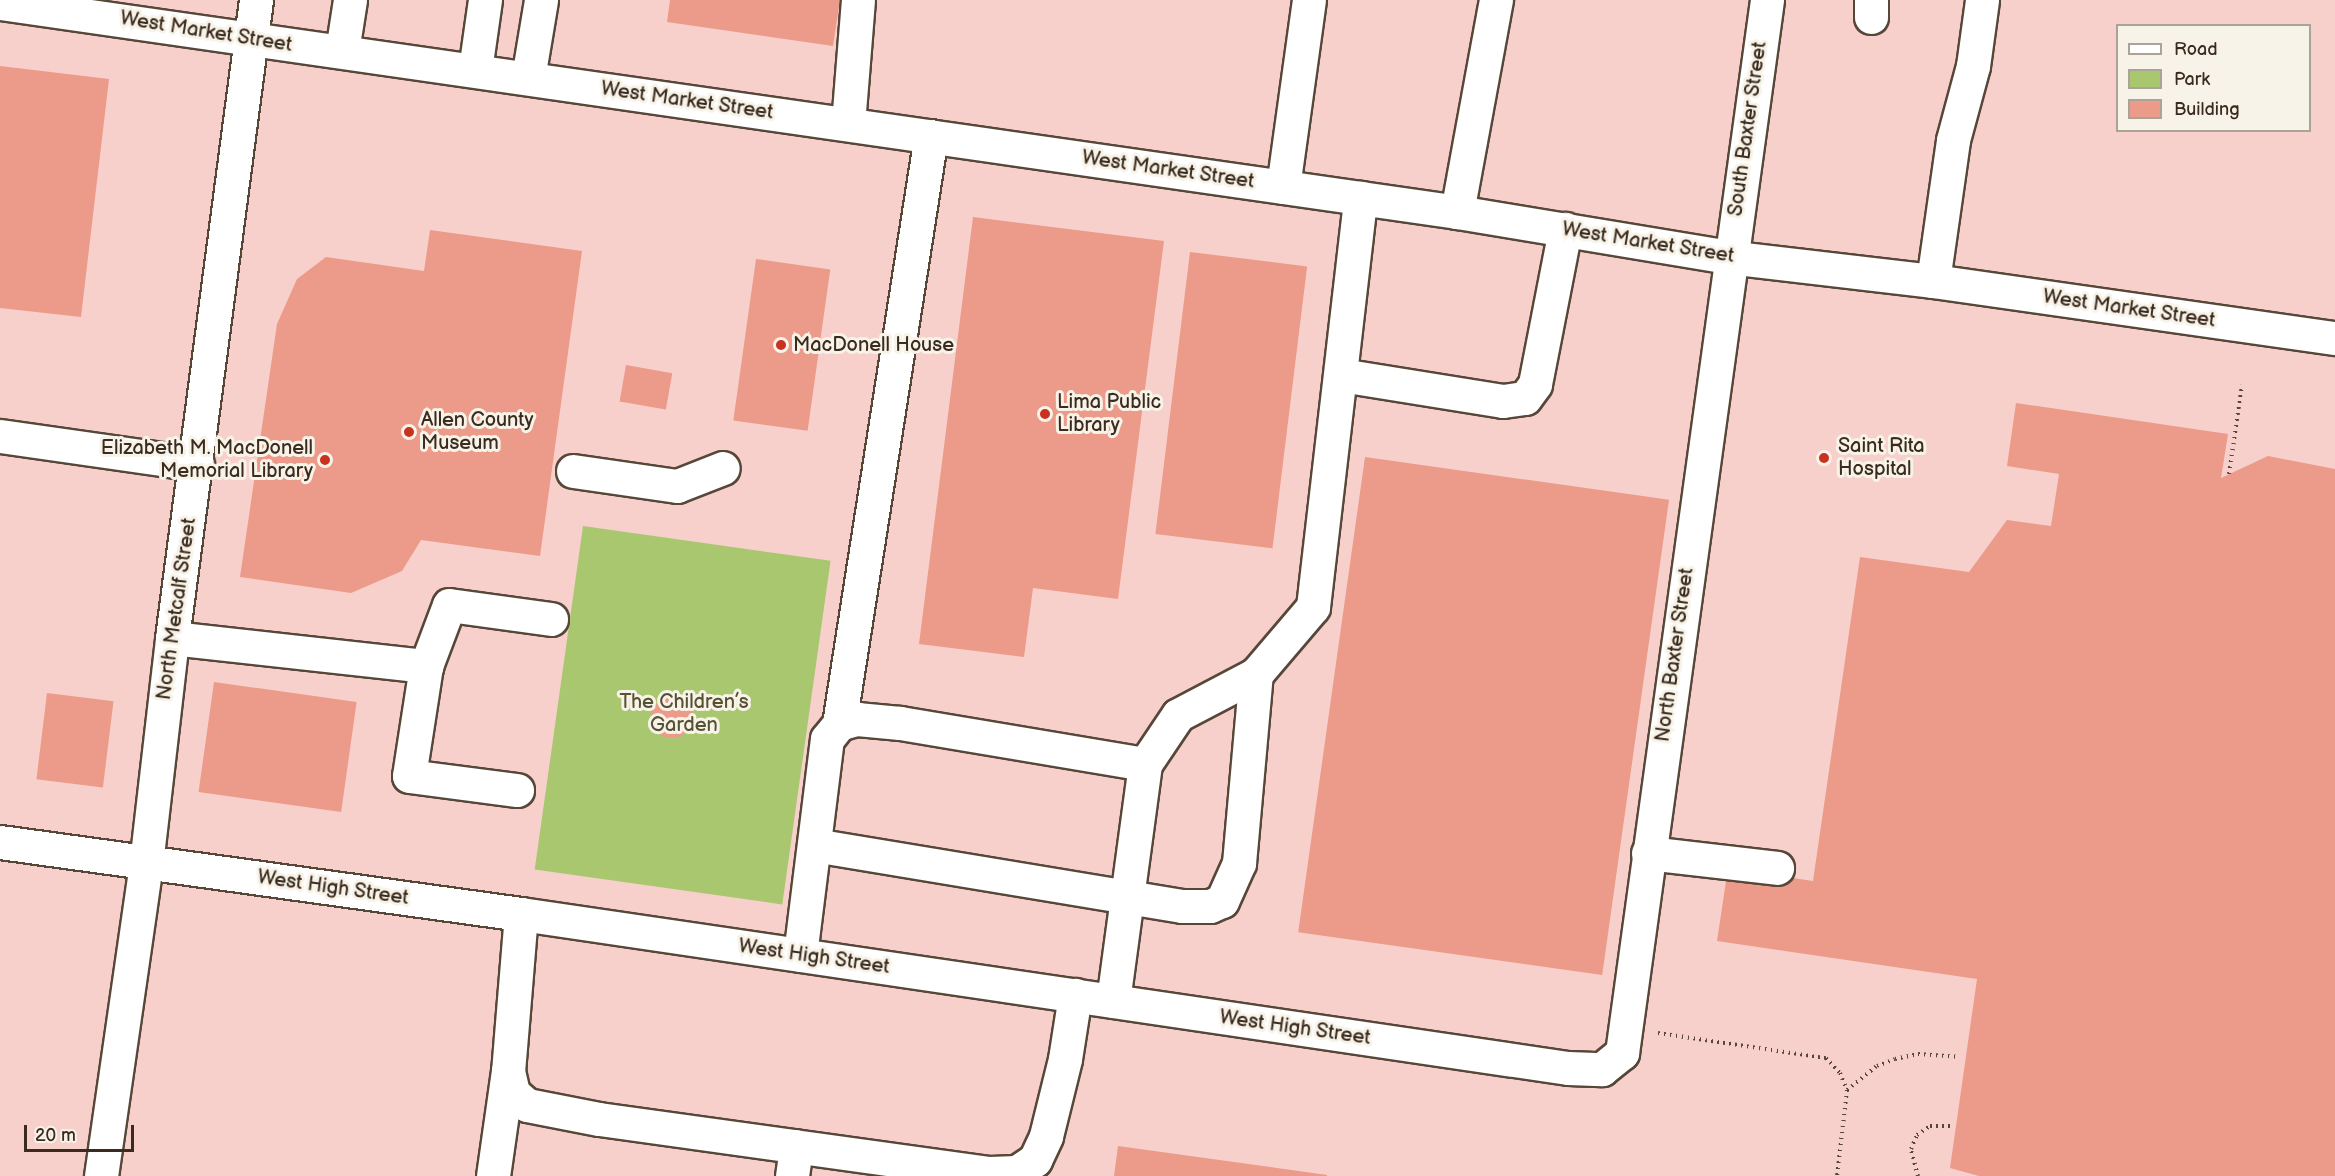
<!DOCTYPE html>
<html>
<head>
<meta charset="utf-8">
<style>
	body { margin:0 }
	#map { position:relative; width:2335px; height:1176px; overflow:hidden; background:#f4e9d5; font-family:"Balsamiq Sans",sans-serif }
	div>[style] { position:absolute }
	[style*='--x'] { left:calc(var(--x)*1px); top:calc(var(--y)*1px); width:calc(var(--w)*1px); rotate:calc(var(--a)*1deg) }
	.built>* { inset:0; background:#f7d0cb }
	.green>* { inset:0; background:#a8c76f; transform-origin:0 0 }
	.building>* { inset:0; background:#ec9a89; transform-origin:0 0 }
	.round { border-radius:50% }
	.path>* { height:4px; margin-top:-2px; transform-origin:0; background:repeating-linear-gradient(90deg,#574739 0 1.5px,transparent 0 6px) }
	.roads { filter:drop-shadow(2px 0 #574739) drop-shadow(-2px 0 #574739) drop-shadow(0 2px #574739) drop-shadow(0 -2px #574739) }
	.minor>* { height:33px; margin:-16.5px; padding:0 16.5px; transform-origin:16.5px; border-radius:16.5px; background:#fff }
	.major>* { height:33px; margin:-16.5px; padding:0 16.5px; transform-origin:16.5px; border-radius:16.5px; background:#fff }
	.dots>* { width:16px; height:16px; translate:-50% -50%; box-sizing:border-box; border:3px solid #f7f3e8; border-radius:50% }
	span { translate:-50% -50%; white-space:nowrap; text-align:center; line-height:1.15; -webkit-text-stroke:6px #f7f3e8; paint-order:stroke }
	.street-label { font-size:20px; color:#3b2a1e }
	.poi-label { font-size:20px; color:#3b2a1e }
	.left { translate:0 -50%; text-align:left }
	.right { translate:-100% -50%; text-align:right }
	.park-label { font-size:20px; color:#565132 }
	.legend { position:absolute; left:2116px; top:24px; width:195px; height:108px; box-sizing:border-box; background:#f7f3e8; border:2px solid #aca397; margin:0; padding:8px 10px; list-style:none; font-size:18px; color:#3b2a1e }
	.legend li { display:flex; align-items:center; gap:12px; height:30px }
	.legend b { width:30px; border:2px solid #aca397 }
	.scale { position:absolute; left:24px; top:1125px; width:110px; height:27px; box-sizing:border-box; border:3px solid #3b2a1e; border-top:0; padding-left:8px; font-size:18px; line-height:21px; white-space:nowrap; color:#3b2a1e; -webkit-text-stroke:4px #f7f3e8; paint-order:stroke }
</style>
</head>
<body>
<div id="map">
	<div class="built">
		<i style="clip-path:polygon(evenodd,0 0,2335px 0,2335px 1176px,0 1176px,0 0,2118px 26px,2310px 26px,2310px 130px,2118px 130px,2118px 26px)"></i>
	</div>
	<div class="green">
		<i style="left:583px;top:526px;width:250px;height:347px;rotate:8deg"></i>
	</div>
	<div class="building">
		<i style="clip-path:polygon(670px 0,840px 0,833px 46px,667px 22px)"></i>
		<i style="clip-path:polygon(0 66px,109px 79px,81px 317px,0 308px)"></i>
		<i style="clip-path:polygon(973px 217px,1164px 241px,1118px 599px,1033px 588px,1024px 657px,919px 644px)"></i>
		<i style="clip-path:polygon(430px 230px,582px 251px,540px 556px,421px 540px,402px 571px,351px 593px,240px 577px,277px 324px,297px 279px,326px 257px,424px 271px)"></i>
		<i style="left:1190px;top:252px;width:118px;height:284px;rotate:7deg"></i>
		<i style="left:756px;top:259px;width:75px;height:163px;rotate:8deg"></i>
		<i style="left:626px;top:365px;width:47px;height:37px;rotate:10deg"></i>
		<i style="clip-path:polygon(2016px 403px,2228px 434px,2221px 478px,2268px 456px,2335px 469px,2335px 1176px,1979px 1176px,1950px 1168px,1977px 979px,1717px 941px,1728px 868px,1813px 881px,1860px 557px,1969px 572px,2007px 520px,2051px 526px,2059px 474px,2007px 466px)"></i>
		<i style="left:1365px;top:457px;width:307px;height:480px;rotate:8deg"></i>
		<i style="left:214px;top:682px;width:144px;height:111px;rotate:8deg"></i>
		<i style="left:47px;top:693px;width:67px;height:87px;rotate:7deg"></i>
		<i class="round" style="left:651px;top:696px;width:42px;height:42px"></i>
		<i style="clip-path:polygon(1118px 1146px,1327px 1175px,1327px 1176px,1114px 1176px)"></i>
	</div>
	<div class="path">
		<i style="--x:2229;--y:474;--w:90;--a:-81.7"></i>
		<i style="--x:1658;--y:1033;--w:170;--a:8.5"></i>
		<i style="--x:1826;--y:1058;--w:21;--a:47"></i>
		<i style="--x:1840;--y:1073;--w:18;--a:68"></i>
		<i style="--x:1847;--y:1090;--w:87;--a:96.6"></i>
		<i style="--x:1847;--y:1090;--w:38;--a:-39"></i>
		<i style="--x:1877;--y:1066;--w:19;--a:-21"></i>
		<i style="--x:1895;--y:1059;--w:24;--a:-12"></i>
		<i style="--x:1918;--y:1054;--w:39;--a:4"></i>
		<i style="--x:1918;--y:1176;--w:28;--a:-105"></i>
		<i style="--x:1911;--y:1149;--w:15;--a:-67"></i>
		<i style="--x:1917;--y:1135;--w:16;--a:-35"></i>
		<i style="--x:1930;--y:1126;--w:21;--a:0"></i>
	</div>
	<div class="roads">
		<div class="minor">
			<i style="--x:0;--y:3;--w:1472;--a:8.16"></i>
			<i style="--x:1457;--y:212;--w:275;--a:9.4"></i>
			<i style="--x:1728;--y:257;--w:206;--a:6.7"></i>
			<i style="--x:1933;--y:281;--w:406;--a:8.1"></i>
			<i style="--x:1871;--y:17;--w:17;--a:-90"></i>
			<i style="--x:342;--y:51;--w:52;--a:-81.1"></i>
			<i style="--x:475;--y:70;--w:71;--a:-81.9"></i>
			<i style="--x:528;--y:78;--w:79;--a:-80.5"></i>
			<i style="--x:848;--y:124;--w:124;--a:-85.4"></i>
			<i style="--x:1283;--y:187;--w:189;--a:-82.1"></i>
			<i style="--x:1457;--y:212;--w:216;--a:-79.6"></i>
			<i style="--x:1933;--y:281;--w:142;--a:-81.9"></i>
			<i style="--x:1953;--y:140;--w:77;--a:-74.9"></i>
			<i style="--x:1973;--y:66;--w:67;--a:-82.2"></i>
			<i style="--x:1341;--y:375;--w:164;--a:9.1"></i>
			<i style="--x:1503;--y:401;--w:22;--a:-8"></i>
			<i style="--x:1525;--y:398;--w:17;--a:-54"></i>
			<i style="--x:1535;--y:384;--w:158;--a:-79"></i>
			<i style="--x:0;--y:436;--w:199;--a:8.1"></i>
			<i style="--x:573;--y:471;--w:105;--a:8.2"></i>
			<i style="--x:677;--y:486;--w:49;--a:-21.4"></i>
			<i style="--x:172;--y:638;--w:256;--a:6.3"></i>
			<i style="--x:426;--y:666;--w:65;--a:-69.3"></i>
			<i style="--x:449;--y:605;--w:103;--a:7.8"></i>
			<i style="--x:426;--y:666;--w:111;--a:98.8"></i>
			<i style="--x:409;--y:776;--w:109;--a:7.4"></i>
			<i style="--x:839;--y:724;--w:595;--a:-81.11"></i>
			<i style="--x:0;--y:842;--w:526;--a:7.87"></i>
			<i style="--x:521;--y:914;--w:1058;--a:8.37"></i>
			<i style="--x:1568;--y:1068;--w:34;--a:2"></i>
			<i style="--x:1602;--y:1069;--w:26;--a:-39"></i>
			<i style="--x:1622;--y:1053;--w:1063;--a:-82.16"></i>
			<i style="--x:814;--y:845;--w:373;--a:9.4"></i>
			<i style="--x:1182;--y:906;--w:28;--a:0"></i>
			<i style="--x:1210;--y:906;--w:13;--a:-23"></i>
			<i style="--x:1222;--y:901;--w:42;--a:-65.9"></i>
			<i style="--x:1239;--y:863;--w:190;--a:-84.9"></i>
			<i style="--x:1648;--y:853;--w:130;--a:6.6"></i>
			<i style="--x:521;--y:914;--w:158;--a:94.7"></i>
			<i style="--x:508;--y:1071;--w:23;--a:77"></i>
			<i style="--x:513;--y:1093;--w:18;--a:41"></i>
			<i style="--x:527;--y:1105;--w:73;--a:11"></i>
			<i style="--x:599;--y:1119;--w:394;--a:7.9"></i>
			<i style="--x:989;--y:1173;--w:28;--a:-2"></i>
			<i style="--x:1017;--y:1172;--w:22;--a:-34"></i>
			<i style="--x:1035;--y:1160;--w:26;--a:-65"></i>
			<i style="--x:1046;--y:1136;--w:79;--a:-76.1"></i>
			<i style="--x:1065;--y:1059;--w:65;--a:-81.1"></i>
			<i style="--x:800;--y:955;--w:218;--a:-82.9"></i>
			<i style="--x:827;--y:739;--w:19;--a:-51"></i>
			<i style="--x:839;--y:724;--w:19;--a:-16"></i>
			<i style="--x:857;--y:719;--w:43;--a:5.3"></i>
			<i style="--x:900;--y:723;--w:248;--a:9.5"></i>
			<i style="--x:1113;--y:1001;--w:239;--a:-82.3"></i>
			<i style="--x:1145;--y:764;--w:59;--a:-56"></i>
			<i style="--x:1178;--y:715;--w:88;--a:-27.7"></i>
			<i style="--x:1256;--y:674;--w:88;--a:-49.6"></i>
			<i style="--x:1313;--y:607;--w:412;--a:-83.4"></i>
			<i style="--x:493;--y:1176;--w:106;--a:-81.9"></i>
			<i style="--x:792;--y:1176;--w:30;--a:-82"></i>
		</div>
		<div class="major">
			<i style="--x:101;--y:1176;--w:315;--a:-81.8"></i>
			<i style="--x:146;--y:864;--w:227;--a:-83.4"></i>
			<i style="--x:172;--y:638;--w:644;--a:-82.5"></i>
		</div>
	</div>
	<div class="dots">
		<i style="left:781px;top:345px;background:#c8321e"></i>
		<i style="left:1045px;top:414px;background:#c8321e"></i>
		<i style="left:409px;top:432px;background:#c8321e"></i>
		<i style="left:1824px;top:458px;background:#c8321e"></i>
		<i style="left:325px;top:460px;background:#c8321e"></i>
	</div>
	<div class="street-label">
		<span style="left:206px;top:32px;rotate:9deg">West Market Street</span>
		<span style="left:687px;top:101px;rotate:8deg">West Market Street</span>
		<span style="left:1748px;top:129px;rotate:-82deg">South Baxter Street</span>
		<span style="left:1168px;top:170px;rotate:8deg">West Market Street</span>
		<span style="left:1648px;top:243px;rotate:9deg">West Market Street</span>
		<span style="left:2129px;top:309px;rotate:8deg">West Market Street</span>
		<span style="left:177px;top:609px;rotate:-82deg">North Metcalf Street</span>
		<span style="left:1675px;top:655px;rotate:-82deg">North Baxter Street</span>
		<span style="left:333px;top:888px;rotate:8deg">West High Street</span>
		<span style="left:814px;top:957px;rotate:8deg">West High Street</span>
		<span style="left:1295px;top:1028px;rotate:8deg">West High Street</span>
	</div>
	<div class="poi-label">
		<span class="left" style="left:793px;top:345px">MacDonell House</span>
		<span class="left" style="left:1057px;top:414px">Lima Public<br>Library</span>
		<span class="left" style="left:421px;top:432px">Allen County<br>Museum</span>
		<span class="left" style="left:1838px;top:458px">Saint Rita<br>Hospital</span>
		<span class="right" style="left:313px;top:460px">Elizabeth M. MacDonell<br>Memorial Library</span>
	</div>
	<div class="park-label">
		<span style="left:684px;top:714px">The Children’s<br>Garden</span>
	</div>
	<ul class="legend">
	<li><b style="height:8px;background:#fff"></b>Road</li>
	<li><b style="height:16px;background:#a8c76f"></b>Park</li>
	<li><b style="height:16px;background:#ec9a89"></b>Building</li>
	</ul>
	<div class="scale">20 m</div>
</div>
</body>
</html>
